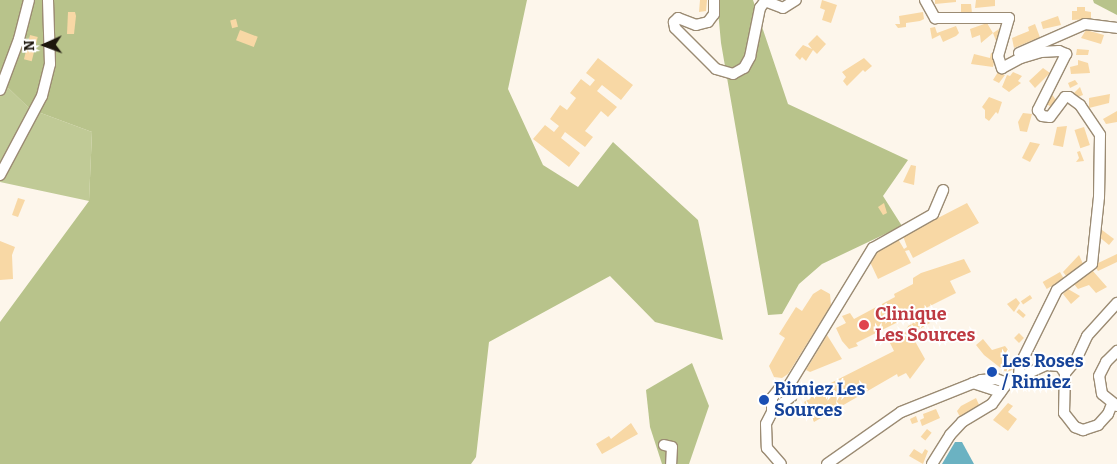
<!DOCTYPE html>
<html>
<head>
<meta charset="utf-8">
<style>
	body { margin:0 }
	#map { position:relative; width:1117px; height:464px; overflow:hidden; background:#fdf6eb; font-family:Bitter,serif }
	div>[style] { position:absolute }
	[style*='--x'] { left:calc(var(--x)*1px); top:calc(var(--y)*1px); width:calc(var(--w)*1px); rotate:calc(var(--a)*1deg) }
	.green>* { inset:0; background:#c0ca96 }
	.forest>* { inset:0; background:#b8c38b }
	.water>* { inset:0; background:#6bb2c2 }
	.building>* { inset:0; background:#f8d8a5; transform-origin:0 0 }
	.roads { filter:drop-shadow(1px 0 #9b8b73) drop-shadow(-1px 0 #9b8b73) drop-shadow(0 1px #9b8b73) drop-shadow(0 -1px #9b8b73) }
	.minor>* { height:10px; margin:-5px; padding:0 5px; transform-origin:5px; border-radius:5px; background:#fff }
	.dots>* { width:14px; height:14px; translate:-50% -50%; box-sizing:border-box; border:2px solid #fff; border-radius:50% }
	span { translate:-50% -50%; white-space:nowrap; text-align:center; line-height:1.15; -webkit-text-stroke:4px #fff; paint-order:stroke }
	.health-label { font-size:18px; color:#be3a42; font-weight:700 }
	.left { translate:0 -50%; text-align:left }
	.transit-label { font-size:18px; color:#164399; font-weight:700 }
	.north { position:absolute; left:20px; top:20px; width:50px; height:50px; -webkit-text-stroke:4px #fff; paint-order:stroke; rotate:268deg; font-size:14px; font-weight:700; line-height:20px; text-align:center; color:#1d170d }
	.north::after { content:''; display:block; margin:auto; width:18px; height:22px; background:#1d170d; clip-path:polygon(50% 0,100% 100%,50% 72%,0 100%) }
</style>
</head>
<body>
<div id="map">
	<div class="green">
		<i style="clip-path:polygon(0 80px,30px 109px,92px 132px,89px 201px,0 182px)"></i>
	</div>
	<div class="forest">
		<i style="clip-path:polygon(0 0,527px 0,508px 89px,543px 165px,578px 187px,613px 142px,698px 220px,723px 340px,655px 322px,610px 276px,489px 342px,476px 457px,471px 464px,0 464px,0 322px,89px 201px,92px 132px,30px 109px,0 80px)"></i>
		<i style="clip-path:polygon(717px 0,753px 0,788px 104px,908px 160px,883px 196px,902px 226px,822px 264px,799px 284px,782px 314px,768px 315px,721px 43px)"></i>
		<i style="clip-path:polygon(1093px 0,1117px 0,1117px 15px,1094px 3px)"></i>
		<i style="clip-path:polygon(692px 363px,709px 406px,689px 464px,662px 464px,650px 427px,646px 390px)"></i>
	</div>
	<div class="water">
		<i style="clip-path:polygon(955px 442px,962px 442px,974px 464px,942px 464px)"></i>
	</div>
	<div class="building">
		<i style="clip-path:polygon(700px 0,707px 0,706px 11px,699px 12px)"></i>
		<i style="clip-path:polygon(822px 0,837px 5px,831px 23px,822px 20px,825px 10px,820px 8px)"></i>
		<i style="clip-path:polygon(935px 0,956px 0,956px 2px,935px 4px)"></i>
		<i style="clip-path:polygon(976px 0,995px 0,995px 6px,975px 8px)"></i>
		<i style="clip-path:polygon(961px 4px,971px 4px,972px 13px,961px 14px)"></i>
		<i style="clip-path:polygon(1077px 7px,1085px 7px,1085px 11px,1091px 12px,1091px 19px,1072px 20px,1072px 11px,1077px 11px)"></i>
		<i style="clip-path:polygon(68px 12px,75px 12px,76px 16px,74px 34px,67px 34px)"></i>
		<i style="clip-path:polygon(923px 12px,924px 19px,920px 21px,906px 23px,906px 27px,898px 28px,895px 24px,900px 24px,899px 16px)"></i>
		<i style="clip-path:polygon(1058px 16px,1061px 25px,1043px 29px,1041px 22px)"></i>
		<i style="left:236px;top:19px;width:8px;height:6px;rotate:76deg"></i>
		<i style="clip-path:polygon(987px 23px,993px 33px,999px 29px,1001px 37px,996px 41px,993px 33px,981px 43px,980px 35px,972px 38px,970px 29px)"></i>
		<i style="clip-path:polygon(1035px 24px,1041px 40px,1035px 43px,1033px 40px,1014px 48px,1012px 38px,1029px 31px,1028px 27px)"></i>
		<i style="clip-path:polygon(956px 26px,959px 33px,956px 36px,943px 42px,940px 35px,932px 39px,930px 28px,935px 27px,937px 33px)"></i>
		<i style="left:240px;top:30px;width:19px;height:11px;rotate:21deg"></i>
		<i style="clip-path:polygon(1086px 30px,1104px 35px,1101px 44px,1081px 38px)"></i>
		<i style="left:30px;top:35px;width:8px;height:25px;rotate:14deg"></i>
		<i style="clip-path:polygon(817px 35px,826px 44px,817px 54px,813px 50px,806px 61px,802px 57px,800px 60px,795px 55px,797px 52px,803px 45px,812px 49px,808px 44px)"></i>
		<i style="clip-path:polygon(1077px 49px,1089px 50px,1088px 55px,1076px 55px)"></i>
		<i style="clip-path:polygon(991px 53px,996px 55px,993px 67px,971px 64px,974px 54px,990px 58px)"></i>
		<i style="clip-path:polygon(598px 58px,633px 85px,621px 100px,602px 85px,597px 91px,617px 107px,608px 117px,601px 111px,585px 131px,593px 137px,585px 147px,565px 132px,561px 138px,580px 153px,569px 167px,533px 139px,545px 125px,554px 132px,559px 126px,550px 119px,560px 105px,567px 110px,576px 98px,570px 93px,581px 79px,590px 86px,595px 80px,586px 73px)"></i>
		<i style="clip-path:polygon(864px 58px,872px 66px,865px 72px,863px 70px,847px 86px,843px 81px,846px 77px,842px 72px)"></i>
		<i style="clip-path:polygon(1078px 60px,1088px 63px,1090px 73px,1071px 74px,1070px 67px,1078px 65px)"></i>
		<i style="clip-path:polygon(1043px 68px,1050px 73px,1035px 88px,1029px 81px)"></i>
		<i style="clip-path:polygon(998px 72px,1005px 75px,999px 83px,993px 80px)"></i>
		<i style="clip-path:polygon(1013px 72px,1022px 76px,1018px 81px,1021px 83px,1009px 92px,1002px 87px,1007px 75px,1010px 76px)"></i>
		<i style="clip-path:polygon(1075px 80px,1078px 84px,1070px 88px,1068px 83px)"></i>
		<i style="clip-path:polygon(1080px 87px,1083px 95px,1075px 98px,1073px 94px)"></i>
		<i style="clip-path:polygon(1051px 93px,1056px 100px,1052px 107px,1046px 104px)"></i>
		<i style="clip-path:polygon(1110px 94px,1109px 103px,1089px 108px,1089px 98px)"></i>
		<i style="clip-path:polygon(989px 97px,1002px 102px,998px 114px,996px 112px,989px 121px,985px 118px,985px 110px,982px 107px)"></i>
		<i style="clip-path:polygon(1117px 111px,1117px 122px,1106px 124px,1103px 119px)"></i>
		<i style="clip-path:polygon(1023px 113px,1032px 114px,1027px 132px,1020px 131px,1018px 122px)"></i>
		<i style="clip-path:polygon(1067px 126px,1063px 147px,1053px 145px,1057px 127px)"></i>
		<i style="left:1084px;top:127px;width:19px;height:10px;rotate:72deg"></i>
		<i style="clip-path:polygon(1030px 142px,1040px 144px,1030px 162px,1022px 158px)"></i>
		<i style="clip-path:polygon(1080px 151px,1084px 161px,1076px 162px,1079px 158px,1077px 152px)"></i>
		<i style="clip-path:polygon(911px 165px,916px 166px,914px 185px,903px 182px)"></i>
		<i style="clip-path:polygon(18px 198px,25px 200px,18px 217px,12px 215px)"></i>
		<i style="clip-path:polygon(884px 203px,887px 213px,883px 215px,878px 207px)"></i>
		<i style="clip-path:polygon(967px 203px,979px 223px,913px 258px,909px 250px,905px 251px,911px 263px,878px 279px,870px 262px,872px 254px,898px 239px,904px 249px,907px 247px,903px 236px)"></i>
		<i style="clip-path:polygon(1098px 227px,1114px 239px,1109px 245px,1098px 236px)"></i>
		<i style="clip-path:polygon(0 241px,15px 247px,12px 255px,13px 279px,0 280px)"></i>
		<i style="clip-path:polygon(1117px 254px,1117px 262px,1098px 271px,1094px 265px)"></i>
		<i style="clip-path:polygon(1079px 255px,1084px 266px,1067px 277px,1063px 272px)"></i>
		<i style="clip-path:polygon(964px 259px,971px 272px,950px 281px,956px 293px,856px 343px,858px 346px,849px 349px,842px 341px,836px 328px,846px 323px,842px 316px,850px 313px,854px 319px,895px 297px,894px 294px,913px 284px,913px 278px,921px 273px)"></i>
		<i style="clip-path:polygon(1092px 270px,1107px 287px,1096px 293px,1089px 285px,1078px 289px,1074px 284px)"></i>
		<i style="left:1060px;top:272px;width:8px;height:20px;rotate:60deg"></i>
		<i style="clip-path:polygon(821px 289px,830px 294px,831px 305px,788px 374px,782px 378px,774px 377px,769px 366px,785px 338px,779px 334px,796px 307px,802px 311px,813px 294px)"></i>
		<i style="clip-path:polygon(1068px 289px,1080px 296px,1071px 304px,1063px 294px)"></i>
		<i style="left:1030px;top:295px;width:4px;height:11px;rotate:56deg"></i>
		<i style="clip-path:polygon(1016px 298px,1020px 303px,1014px 312px,1007px 304px)"></i>
		<i style="left:1019px;top:309px;width:9px;height:4px;rotate:41deg"></i>
		<i style="clip-path:polygon(924px 317px,930px 323px,911px 334px,925px 359px,910px 379px,906px 373px,898px 377px,897px 374px,814px 422px,804px 402px,811px 398px,809px 394px,894px 351px,889px 341px,895px 338px,895px 333px,899px 336px,906px 332px,908px 326px)"></i>
		<i style="left:1019px;top:333px;width:7px;height:7px;rotate:45deg"></i>
		<i style="clip-path:polygon(827px 335px,842px 359px,810px 372px,806px 370px)"></i>
		<i style="clip-path:polygon(983px 339px,992px 350px,1005px 346px,1009px 351px,1004px 355px,1013px 369px,1007px 373px,984px 355px,976px 345px)"></i>
		<i style="clip-path:polygon(976px 398px,980px 407px,960px 417px,957px 411px,961px 406px)"></i>
		<i style="clip-path:polygon(1008px 403px,1013px 406px,1008px 412px,1017px 419px,1008px 431px,993px 420px)"></i>
		<i style="clip-path:polygon(936px 409px,940px 418px,922px 426px,920px 420px,924px 418px,923px 414px)"></i>
		<i style="clip-path:polygon(916px 416px,918px 422px,912px 424px,910px 419px)"></i>
		<i style="clip-path:polygon(631px 423px,638px 434px,602px 454px,596px 444px,609px 436px,611px 439px)"></i>
		<i style="left:927px;top:429px;width:6px;height:10px;rotate:39deg"></i>
		<i style="clip-path:polygon(914px 449px,922px 454px,925px 449px,928px 451px,923px 464px,909px 456px)"></i>
	</div>
	<div class="roads">
		<div class="minor">
			<i style="--x:714;--y:0;--w:14;--a:90"></i>
			<i style="--x:714;--y:14;--w:10;--a:127"></i>
			<i style="--x:708;--y:22;--w:12;--a:166"></i>
			<i style="--x:696;--y:25;--w:19;--a:-159"></i>
			<i style="--x:678;--y:18;--w:6;--a:135"></i>
			<i style="--x:674;--y:22;--w:6;--a:81"></i>
			<i style="--x:675;--y:28;--w:58;--a:45"></i>
			<i style="--x:716;--y:69;--w:18;--a:16"></i>
			<i style="--x:733;--y:74;--w:13;--a:-29"></i>
			<i style="--x:744;--y:68;--w:13;--a:-61"></i>
			<i style="--x:750;--y:57;--w:50;--a:-78.5"></i>
			<i style="--x:760;--y:8;--w:9;--a:-54"></i>
			<i style="--x:765;--y:1;--w:19;--a:21"></i>
			<i style="--x:783;--y:8;--w:15;--a:-32"></i>
			<i style="--x:925;--y:0;--w:21;--a:61"></i>
			<i style="--x:935;--y:18;--w:74;--a:0"></i>
			<i style="--x:1009;--y:18;--w:40;--a:106"></i>
			<i style="--x:998;--y:56;--w:13;--a:72"></i>
			<i style="--x:1002;--y:68;--w:21;--a:-28"></i>
			<i style="--x:1021;--y:58;--w:21;--a:-17"></i>
			<i style="--x:1041;--y:52;--w:18;--a:-3"></i>
			<i style="--x:1059;--y:51;--w:8;--a:23"></i>
			<i style="--x:1066;--y:54;--w:63;--a:116.6"></i>
			<i style="--x:1038;--y:110;--w:7;--a:56"></i>
			<i style="--x:1042;--y:116;--w:8;--a:7"></i>
			<i style="--x:1050;--y:117;--w:25;--a:-53"></i>
			<i style="--x:1065;--y:97;--w:4;--a:0"></i>
			<i style="--x:1069;--y:97;--w:14;--a:36"></i>
			<i style="--x:1080;--y:105;--w:36;--a:56"></i>
			<i style="--x:1100;--y:135;--w:62;--a:90.9"></i>
			<i style="--x:1099;--y:197;--w:67;--a:96"></i>
			<i style="--x:1092;--y:264;--w:44;--a:143.4"></i>
			<i style="--x:1057;--y:290;--w:84;--a:116.3"></i>
			<i style="--x:1020;--y:365;--w:10;--a:96"></i>
			<i style="--x:1019;--y:53;--w:72;--a:-23.7"></i>
			<i style="--x:1085;--y:24;--w:32;--a:7"></i>
			<i style="--x:0;--y:90;--w:54;--a:-69.6"></i>
			<i style="--x:19;--y:39;--w:40;--a:-75.6"></i>
			<i style="--x:0;--y:175;--w:89;--a:-62"></i>
			<i style="--x:42;--y:96;--w:33;--a:-76"></i>
			<i style="--x:50;--y:64;--w:64;--a:-91.8"></i>
			<i style="--x:1065;--y:373;--w:17;--a:-50"></i>
			<i style="--x:1076;--y:360;--w:26;--a:-65"></i>
			<i style="--x:1087;--y:336;--w:45;--a:-47.7"></i>
			<i style="--x:973;--y:383;--w:29;--a:18"></i>
			<i style="--x:788;--y:387;--w:163;--a:-58.6"></i>
			<i style="--x:873;--y:248;--w:69;--a:-29.5"></i>
			<i style="--x:933;--y:214;--w:26;--a:-67"></i>
			<i style="--x:1117;--y:406;--w:19;--a:-141"></i>
			<i style="--x:1102;--y:394;--w:18;--a:-99"></i>
			<i style="--x:1099;--y:376;--w:16;--a:-63"></i>
			<i style="--x:1106;--y:362;--w:16;--a:-45"></i>
			<i style="--x:772;--y:412;--w:26;--a:-39"></i>
			<i style="--x:792;--y:396;--w:10;--a:-114"></i>
			<i style="--x:788;--y:387;--w:9;--a:167"></i>
			<i style="--x:779;--y:389;--w:11;--a:128"></i>
			<i style="--x:772;--y:398;--w:14;--a:90"></i>
			<i style="--x:772;--y:412;--w:13;--a:117"></i>
			<i style="--x:766;--y:424;--w:24;--a:88"></i>
			<i style="--x:767;--y:448;--w:21;--a:49"></i>
			<i style="--x:664;--y:445;--w:8;--a:14"></i>
			<i style="--x:672;--y:447;--w:17;--a:93"></i>
			<i style="--x:827;--y:464;--w:90;--a:-35.1"></i>
			<i style="--x:901;--y:412;--w:86;--a:-21.8"></i>
			<i style="--x:981;--y:380;--w:15;--a:-4"></i>
			<i style="--x:996;--y:379;--w:12;--a:20"></i>
			<i style="--x:932;--y:464;--w:34;--a:-58"></i>
			<i style="--x:950;--y:435;--w:18;--a:-47"></i>
			<i style="--x:962;--y:422;--w:35;--a:-31"></i>
			<i style="--x:992;--y:404;--w:26;--a:-54"></i>
			<i style="--x:1007;--y:383;--w:43;--a:-24.8"></i>
			<i style="--x:1046;--y:365;--w:14;--a:4"></i>
			<i style="--x:1060;--y:366;--w:9;--a:54"></i>
			<i style="--x:1065;--y:373;--w:40;--a:91.4"></i>
			<i style="--x:1064;--y:413;--w:18;--a:52"></i>
			<i style="--x:1075;--y:427;--w:9;--a:21"></i>
			<i style="--x:1083;--y:430;--w:16;--a:-18"></i>
			<i style="--x:1098;--y:425;--w:15;--a:-48"></i>
			<i style="--x:1108;--y:414;--w:11;--a:-68"></i>
		</div>
	</div>
	<div class="dots">
		<i style="left:864px;top:325px;background:#e0444e"></i>
		<i style="left:992px;top:372px;background:#1a4fb4"></i>
		<i style="left:764px;top:400px;background:#1a4fb4"></i>
	</div>
	<div class="health-label">
		<span class="left" style="left:875px;top:325px">Clinique<br>Les Sources</span>
	</div>
	<div class="transit-label">
		<span class="left" style="left:1002px;top:372px">Les Roses<br>/ Rimiez</span>
		<span class="left" style="left:774px;top:400px">Rimiez Les<br>Sources</span>
	</div>
	<div class="north">N</div>
</div>
</body>
</html>
